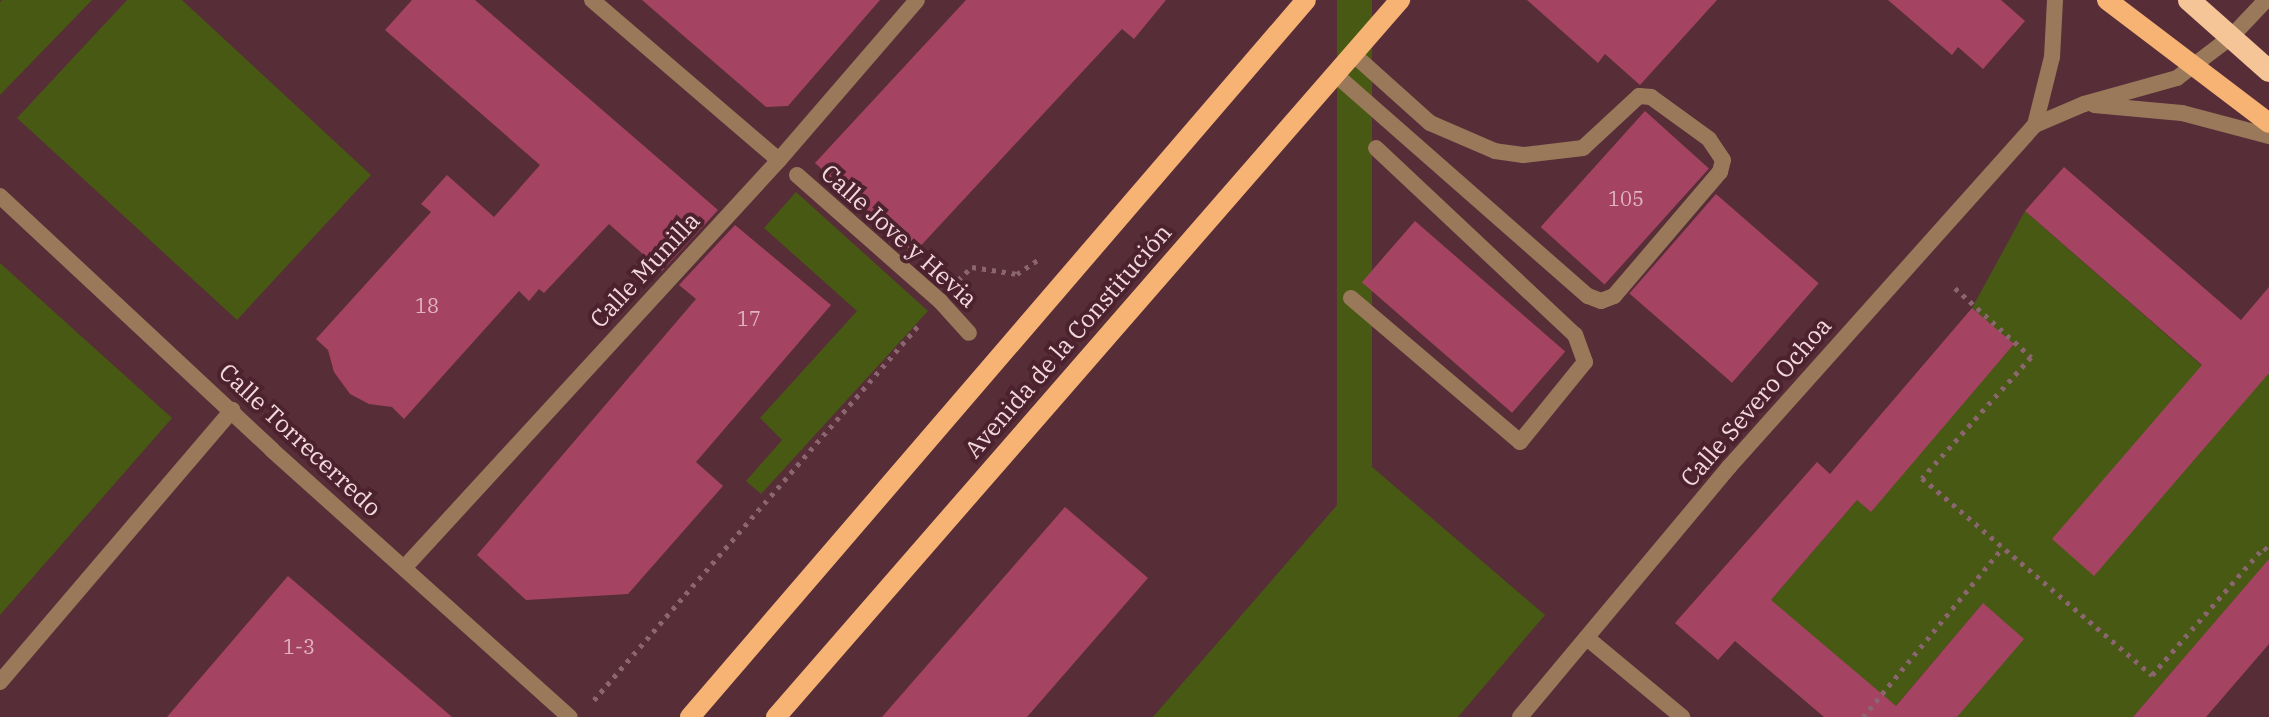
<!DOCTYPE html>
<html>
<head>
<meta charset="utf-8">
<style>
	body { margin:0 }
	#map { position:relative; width:2269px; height:717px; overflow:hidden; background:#572d38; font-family:"IBM Plex Serif",serif }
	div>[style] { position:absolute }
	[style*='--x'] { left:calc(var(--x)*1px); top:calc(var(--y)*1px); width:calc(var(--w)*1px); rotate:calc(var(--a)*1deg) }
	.green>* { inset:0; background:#475913; transform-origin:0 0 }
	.building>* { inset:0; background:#a54462; transform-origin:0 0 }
	.path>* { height:5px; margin-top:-2.5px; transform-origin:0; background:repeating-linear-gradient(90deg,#8b6670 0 4px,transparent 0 10px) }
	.service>* { height:16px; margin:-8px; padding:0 8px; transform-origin:8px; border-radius:8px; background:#9a795b }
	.pedestrian>* { height:16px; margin:-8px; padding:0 8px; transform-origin:8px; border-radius:8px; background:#9a795b }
	.minor>* { height:16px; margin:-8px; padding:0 8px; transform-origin:8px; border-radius:8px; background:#9a795b }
	.primary>* { height:20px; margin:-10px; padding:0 10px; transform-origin:10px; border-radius:10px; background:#f6b374 }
	.trunk>* { height:22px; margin:-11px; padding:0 11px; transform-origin:11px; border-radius:11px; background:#f6c597 }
	span { translate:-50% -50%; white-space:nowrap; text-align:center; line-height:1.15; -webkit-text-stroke:8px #4b222e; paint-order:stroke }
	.number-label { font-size:20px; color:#e0b3bf }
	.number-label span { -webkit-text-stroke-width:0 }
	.street-label { font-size:24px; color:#f3d8de }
</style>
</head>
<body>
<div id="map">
	<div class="green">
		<i style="clip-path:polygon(2px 0,92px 0,0 95px,0 2px)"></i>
		<i style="clip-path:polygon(127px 0,182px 0,371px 175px,237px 320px,17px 118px)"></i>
		<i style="left:1337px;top:0;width:35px;height:922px"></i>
		<i style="clip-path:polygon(796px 192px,928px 311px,761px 494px,746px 481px,782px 440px,760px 418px,857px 311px,764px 228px)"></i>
		<i style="clip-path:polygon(2025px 211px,2201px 365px,2241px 320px,2269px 344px,2269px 565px,2266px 563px,2133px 717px,1957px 717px,1983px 603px,1894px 708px,1770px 601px,1857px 500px,1870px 511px,2014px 344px,1972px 308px)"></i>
		<i style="clip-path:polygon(0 263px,172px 418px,0 615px)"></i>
		<i style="clip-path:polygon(1371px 466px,1545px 615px,1458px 717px,1153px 717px)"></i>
	</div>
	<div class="building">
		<i style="clip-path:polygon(412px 0,475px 0,718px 210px,662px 271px,609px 224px,544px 293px,539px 289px,529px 301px,519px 291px,404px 419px,392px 407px,369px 404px,350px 394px,334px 372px,328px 350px,316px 339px,431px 212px,421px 204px,447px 175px,494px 217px,540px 165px,385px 30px)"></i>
		<i style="clip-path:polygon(642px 0,880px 0,788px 106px,766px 107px)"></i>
		<i style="clip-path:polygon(966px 0,1166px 0,1134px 39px,1122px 29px,914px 253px,815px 163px)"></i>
		<i style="clip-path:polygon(1527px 0,1717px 0,1640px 85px,1605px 54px,1598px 63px)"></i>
		<i style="clip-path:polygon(1888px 0,2001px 0,2025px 21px,1983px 69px,1958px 47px,1952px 55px)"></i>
		<i style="left:1645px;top:111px;width:86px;height:156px;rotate:42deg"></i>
		<i style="clip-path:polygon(2064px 167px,2241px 320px,2269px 287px,2269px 373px,2094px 576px,2052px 539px,2202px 365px,2025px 211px)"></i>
		<i style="left:1716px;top:194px;width:136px;height:132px;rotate:41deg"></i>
		<i style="left:1415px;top:221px;width:199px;height:81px;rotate:41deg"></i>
		<i style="clip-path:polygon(735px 225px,831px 305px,696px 462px,723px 486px,628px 594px,526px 600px,477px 555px,696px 299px,679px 285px)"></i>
		<i style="clip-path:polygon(1972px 308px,2014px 344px,1871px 512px,1857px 500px,1771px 600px,1896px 706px,1983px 603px,2024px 639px,1957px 717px,1824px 717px,1735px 641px,1718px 660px,1675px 623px,1817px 462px,1830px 474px)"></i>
		<i style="clip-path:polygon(1065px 507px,1148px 578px,1027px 717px,882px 717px)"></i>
		<i style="clip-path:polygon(2269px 559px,2269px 644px,2206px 717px,2133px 717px)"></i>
		<i style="clip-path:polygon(288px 576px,452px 717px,167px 717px)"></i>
	</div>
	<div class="path">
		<i style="--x:958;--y:280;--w:19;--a:-43"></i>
		<i style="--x:972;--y:267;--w:46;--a:8.8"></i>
		<i style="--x:1017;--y:274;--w:25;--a:-34"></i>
		<i style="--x:1955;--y:288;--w:103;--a:42.2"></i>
		<i style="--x:2031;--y:357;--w:163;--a:132"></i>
		<i style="--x:1922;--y:478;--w:303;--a:40.6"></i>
		<i style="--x:2152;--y:675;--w:170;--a:-48.8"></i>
		<i style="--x:2264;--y:547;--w:7;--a:45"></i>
		<i style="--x:594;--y:700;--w:498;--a:-49.1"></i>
		<i style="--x:1863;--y:717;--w:220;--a:-50.5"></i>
	</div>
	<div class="service">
		<i style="--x:1336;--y:75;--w:335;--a:41.3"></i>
		<i style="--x:1588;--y:296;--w:14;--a:21"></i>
		<i style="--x:1601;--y:301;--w:14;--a:-21"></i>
		<i style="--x:1614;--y:296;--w:163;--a:-49.5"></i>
		<i style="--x:1720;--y:172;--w:12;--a:-76"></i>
		<i style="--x:1723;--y:160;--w:25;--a:-124"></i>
		<i style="--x:1709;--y:139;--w:72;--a:-144.1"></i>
		<i style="--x:1651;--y:97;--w:12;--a:-175"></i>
		<i style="--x:1639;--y:96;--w:76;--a:137.1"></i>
		<i style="--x:1583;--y:148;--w:60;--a:173.3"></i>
		<i style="--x:1523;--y:155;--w:28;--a:-172"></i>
		<i style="--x:1495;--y:151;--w:71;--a:-156.7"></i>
		<i style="--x:1430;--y:123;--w:103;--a:-138.1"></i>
		<i style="--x:1351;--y:298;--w:222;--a:40.4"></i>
		<i style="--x:1520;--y:442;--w:103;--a:-50.9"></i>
		<i style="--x:1585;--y:362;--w:29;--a:-110"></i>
		<i style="--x:1575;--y:335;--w:273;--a:-136.8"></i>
	</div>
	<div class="pedestrian">
		<i style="--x:797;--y:175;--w:191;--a:41.4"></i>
		<i style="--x:940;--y:301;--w:43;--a:47.8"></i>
	</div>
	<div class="minor">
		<i style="--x:592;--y:0;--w:246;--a:40.6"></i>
		<i style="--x:2094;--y:105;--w:88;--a:5.2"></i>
		<i style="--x:2182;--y:113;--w:90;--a:14.8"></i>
		<i style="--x:2035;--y:125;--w:53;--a:-23.2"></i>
		<i style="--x:2084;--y:104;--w:97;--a:-15.6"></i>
		<i style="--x:2177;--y:78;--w:68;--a:-37.2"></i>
		<i style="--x:2231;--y:37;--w:51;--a:-46.6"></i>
		<i style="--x:0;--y:196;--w:372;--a:43"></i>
		<i style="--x:272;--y:450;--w:400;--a:41.9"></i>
		<i style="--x:404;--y:568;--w:554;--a:-47.41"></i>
		<i style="--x:779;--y:160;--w:211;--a:-49.2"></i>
		<i style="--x:1587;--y:638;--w:124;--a:39.7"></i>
		<i style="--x:0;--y:682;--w:358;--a:-49.5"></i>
		<i style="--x:1520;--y:717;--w:326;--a:-50.1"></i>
		<i style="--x:1729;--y:467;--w:459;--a:-48.2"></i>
		<i style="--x:2035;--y:125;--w:70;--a:-76"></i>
		<i style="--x:2052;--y:57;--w:57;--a:-87"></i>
	</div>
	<div class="primary">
		<i style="--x:2107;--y:0;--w:203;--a:37.2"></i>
		<i style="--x:690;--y:717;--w:945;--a:-49.33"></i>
		<i style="--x:776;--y:717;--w:951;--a:-48.97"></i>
	</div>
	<div class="trunk">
		<i style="--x:2189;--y:0;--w:107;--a:41.6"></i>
	</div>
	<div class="number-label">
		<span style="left:1626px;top:198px">105</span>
		<span style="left:427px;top:305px">18</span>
		<span style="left:749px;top:318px">17</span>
		<span style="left:299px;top:646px">1-3</span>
	</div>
	<div class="street-label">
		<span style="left:899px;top:236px;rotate:42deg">Calle Jove y Hevia</span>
		<span style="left:645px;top:270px;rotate:-47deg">Calle Munilla</span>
		<span style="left:1068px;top:341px;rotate:-49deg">Avenida de la Constitución</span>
		<span style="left:1756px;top:402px;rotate:-49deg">Calle Severo Ochoa</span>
		<span style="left:300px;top:440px;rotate:43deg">Calle Torrecerredo</span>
	</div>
</div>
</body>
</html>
